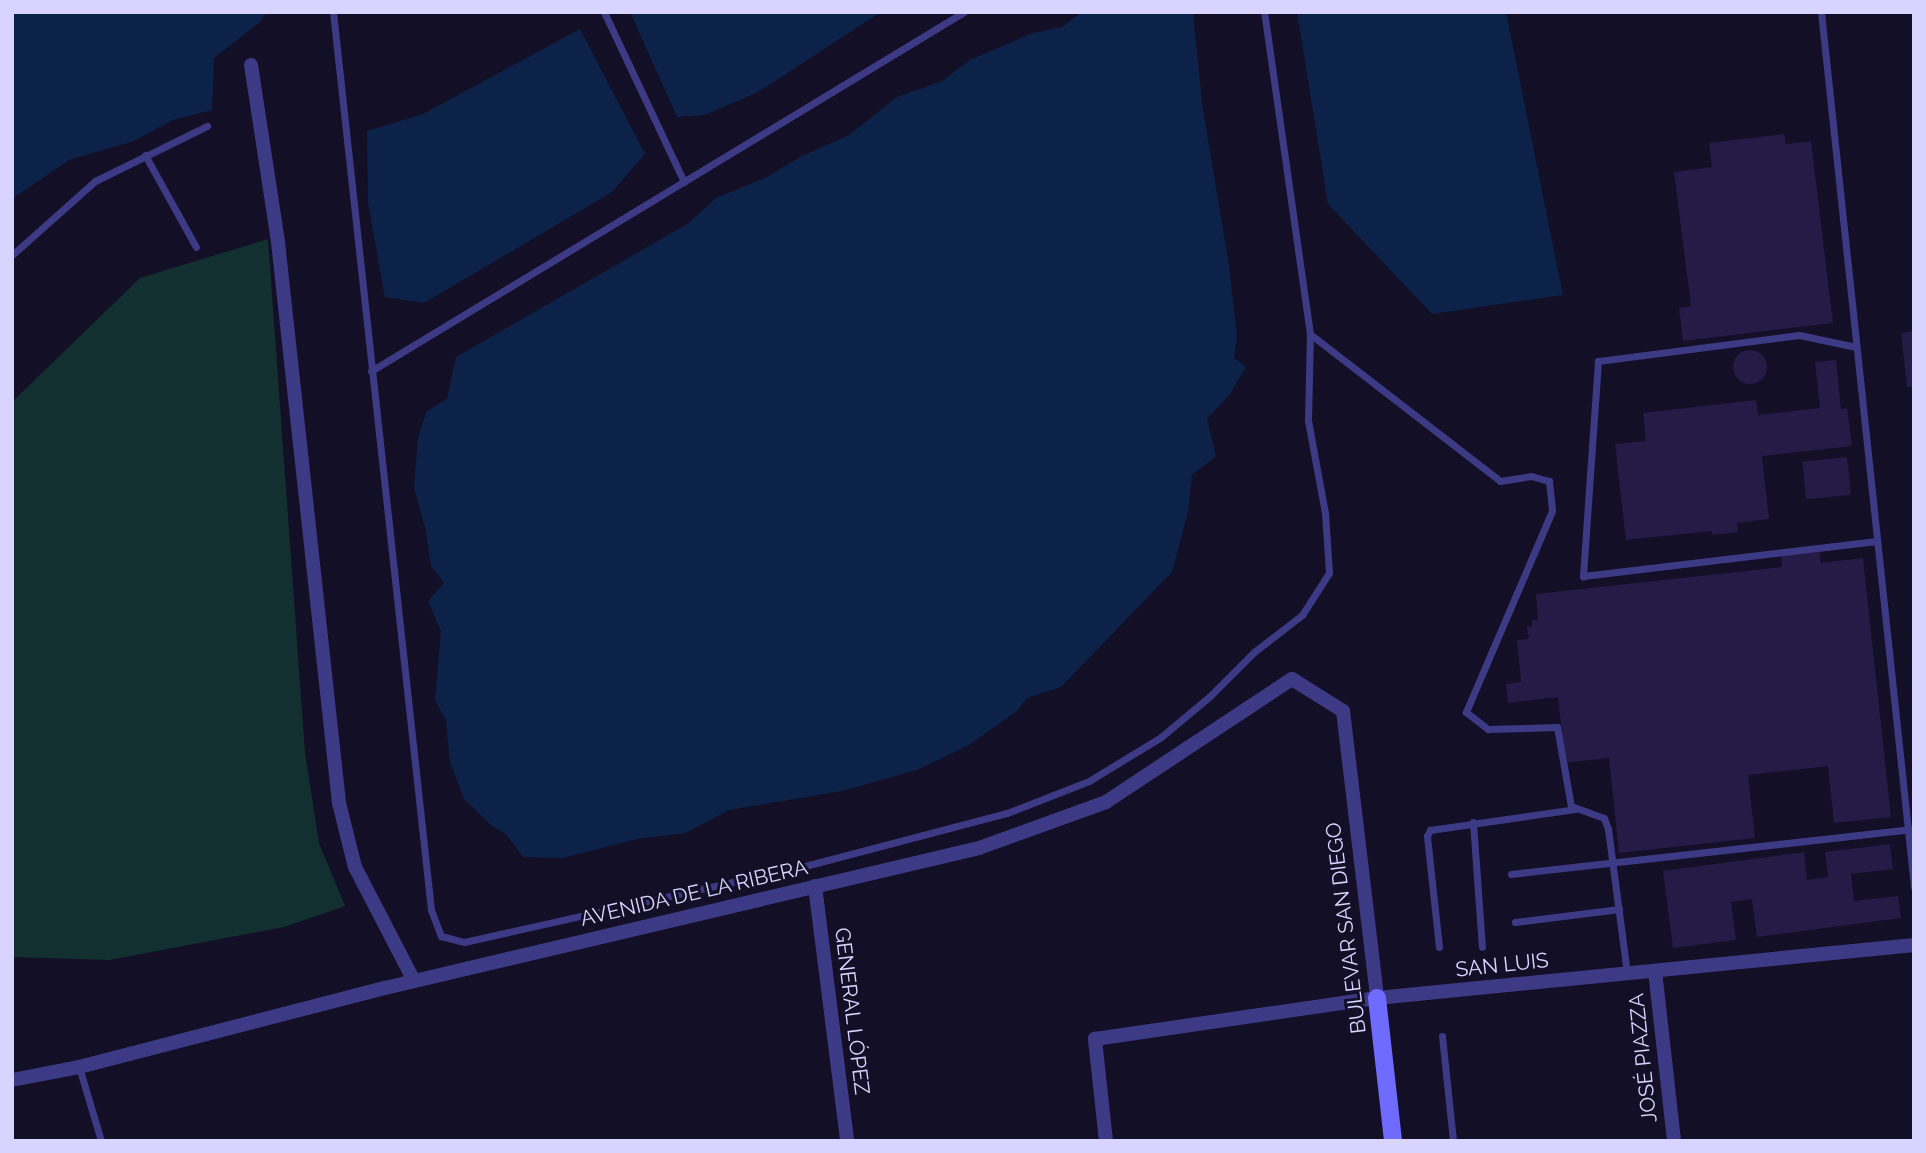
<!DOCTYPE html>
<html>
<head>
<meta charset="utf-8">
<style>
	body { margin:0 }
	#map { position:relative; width:1926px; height:1153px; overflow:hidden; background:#130f26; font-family:Raleway,sans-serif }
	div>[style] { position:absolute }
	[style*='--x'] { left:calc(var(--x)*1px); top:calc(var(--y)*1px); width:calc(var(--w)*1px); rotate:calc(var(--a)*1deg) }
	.green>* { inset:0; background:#12302f }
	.water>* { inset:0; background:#0c2248 }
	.building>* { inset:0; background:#241b47; transform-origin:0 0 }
	.round { border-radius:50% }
	.lane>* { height:7px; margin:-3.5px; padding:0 3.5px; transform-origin:3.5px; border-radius:3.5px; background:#3d3a85 }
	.street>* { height:14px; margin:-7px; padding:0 7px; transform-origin:7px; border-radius:7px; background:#3d3a85 }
	.secondary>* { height:18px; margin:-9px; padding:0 9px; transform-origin:9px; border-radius:9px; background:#6f6bff }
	span { translate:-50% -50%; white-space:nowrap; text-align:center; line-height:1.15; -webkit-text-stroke:6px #130f26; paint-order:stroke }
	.street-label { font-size:21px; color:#d9d4ff }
	.frame { position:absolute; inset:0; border:14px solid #d9d4ff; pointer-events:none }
</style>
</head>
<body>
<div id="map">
	<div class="green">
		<i style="clip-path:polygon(268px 239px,305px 752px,319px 843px,345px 906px,284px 927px,109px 960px,12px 957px,12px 402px,140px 278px)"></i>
	</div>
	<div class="water">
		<i style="clip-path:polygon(12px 12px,267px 12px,259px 23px,214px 58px,212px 110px,173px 120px,134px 141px,69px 160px,12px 199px)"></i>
		<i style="clip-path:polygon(630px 12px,881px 12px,758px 92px,705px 115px,677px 117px)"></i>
		<i style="clip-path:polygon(1081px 12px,1193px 12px,1202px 103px,1229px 265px,1237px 336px,1234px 358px,1246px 367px,1230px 394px,1207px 419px,1216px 456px,1192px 475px,1188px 512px,1172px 572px,1061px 687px,1027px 698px,1017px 711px,969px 745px,917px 770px,842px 791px,729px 810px,686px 833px,637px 839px,562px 858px,523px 857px,506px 834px,492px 826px,464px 799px,450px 762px,446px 721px,435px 700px,441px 631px,428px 601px,444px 583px,431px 566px,426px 531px,414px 488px,418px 437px,427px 411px,447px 399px,456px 357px,689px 223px,716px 198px,767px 177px,800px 157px,849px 135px,897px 97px,942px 81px,970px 60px,1033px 33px,1062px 27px)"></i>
		<i style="clip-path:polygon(1297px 12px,1506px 12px,1563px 295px,1432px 314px,1328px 204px)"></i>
		<i style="clip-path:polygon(580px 29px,645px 154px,612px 192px,424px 303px,385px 297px,368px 203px,367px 131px,423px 114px)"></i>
	</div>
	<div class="building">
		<i style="clip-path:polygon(1784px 134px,1786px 144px,1811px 141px,1833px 323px,1683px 341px,1679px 308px,1691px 306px,1674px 172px,1712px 167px,1709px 143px)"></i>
		<i style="clip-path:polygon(1914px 331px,1914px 387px,1907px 387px,1901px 333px)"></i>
		<i class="round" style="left:1733px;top:350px;width:34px;height:34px"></i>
		<i style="clip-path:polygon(1836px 360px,1841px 409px,1847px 408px,1852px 446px,1762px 456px,1769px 519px,1737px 523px,1738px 532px,1712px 535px,1712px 531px,1626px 540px,1615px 444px,1646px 441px,1643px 413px,1756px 400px,1758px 415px,1820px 408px,1815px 362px)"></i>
		<i style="left:1847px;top:457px;width:38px;height:45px;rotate:84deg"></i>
		<i style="clip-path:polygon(1820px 552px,1821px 563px,1863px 558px,1891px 817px,1834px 823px,1828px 766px,1748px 775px,1755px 838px,1619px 853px,1609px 758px,1565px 763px,1558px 697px,1508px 703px,1506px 684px,1521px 682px,1517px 640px,1529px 639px,1527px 627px,1532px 626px,1532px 620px,1538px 620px,1536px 594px,1782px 567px,1781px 556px)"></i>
		<i style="clip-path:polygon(1890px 844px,1893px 869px,1851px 874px,1854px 901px,1898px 896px,1901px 918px,1757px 937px,1752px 899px,1731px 902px,1736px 940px,1673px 948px,1663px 871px,1804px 852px,1807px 880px,1828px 877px,1825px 852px)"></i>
	</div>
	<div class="lane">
		<i style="--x:333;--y:12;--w:903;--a:83.77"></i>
		<i style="--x:431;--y:910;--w:28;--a:69"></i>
		<i style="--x:441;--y:936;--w:24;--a:15"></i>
		<i style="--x:464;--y:942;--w:349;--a:-12.6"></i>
		<i style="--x:805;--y:866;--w:209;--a:-14.7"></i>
		<i style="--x:1007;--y:813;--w:88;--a:-21.3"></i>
		<i style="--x:1089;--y:781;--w:84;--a:-31.4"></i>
		<i style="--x:1161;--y:737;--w:62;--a:-39.8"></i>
		<i style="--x:1209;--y:697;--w:64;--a:-45"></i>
		<i style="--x:1254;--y:652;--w:61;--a:-37.6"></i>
		<i style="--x:1302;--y:615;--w:50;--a:-57.3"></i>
		<i style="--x:1329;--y:573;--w:60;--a:-93.8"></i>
		<i style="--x:1325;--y:513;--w:95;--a:-100.4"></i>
		<i style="--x:1308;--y:420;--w:86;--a:-88.7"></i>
		<i style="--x:1310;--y:334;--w:325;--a:-98.1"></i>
		<i style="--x:604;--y:12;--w:188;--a:64.8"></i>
		<i style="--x:1821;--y:12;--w:880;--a:83.93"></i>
		<i style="--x:145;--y:155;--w:105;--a:61"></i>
		<i style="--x:12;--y:255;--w:111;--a:-41.7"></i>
		<i style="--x:95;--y:181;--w:125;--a:-26.2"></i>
		<i style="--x:1310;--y:334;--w:240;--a:37.7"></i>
		<i style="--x:1500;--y:481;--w:31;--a:-9"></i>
		<i style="--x:1531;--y:476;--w:19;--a:16"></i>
		<i style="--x:1549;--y:481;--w:30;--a:84"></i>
		<i style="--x:1552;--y:511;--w:219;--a:113.2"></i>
		<i style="--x:1466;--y:712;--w:28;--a:38"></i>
		<i style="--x:1488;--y:729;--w:69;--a:-1.7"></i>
		<i style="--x:1557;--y:727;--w:80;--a:80"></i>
		<i style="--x:1571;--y:806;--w:35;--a:20"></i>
		<i style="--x:1604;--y:818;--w:12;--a:70"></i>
		<i style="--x:1608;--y:829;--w:146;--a:82.5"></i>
		<i style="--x:1856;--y:347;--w:58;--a:-168.1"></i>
		<i style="--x:1799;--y:335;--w:203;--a:172.6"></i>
		<i style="--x:1598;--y:361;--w:216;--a:94"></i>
		<i style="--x:1583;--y:576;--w:296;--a:-6.8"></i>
		<i style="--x:371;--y:371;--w:693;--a:-31.19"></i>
		<i style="--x:1473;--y:822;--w:125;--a:85.9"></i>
		<i style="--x:1511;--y:874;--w:406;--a:-6.4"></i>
		<i style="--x:1515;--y:922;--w:105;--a:-7.1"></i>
		<i style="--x:1439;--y:947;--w:112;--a:-96.2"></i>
		<i style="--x:1427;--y:836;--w:7;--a:-63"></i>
		<i style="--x:1430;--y:830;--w:148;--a:-8.2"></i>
		<i style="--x:1442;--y:1036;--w:106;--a:84"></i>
		<i style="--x:79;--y:1067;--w:77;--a:73.4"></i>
	</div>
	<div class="street">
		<i style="--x:251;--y:65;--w:179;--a:81.3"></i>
		<i style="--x:278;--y:242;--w:564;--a:83.79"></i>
		<i style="--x:339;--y:803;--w:66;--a:76"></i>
		<i style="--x:355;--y:867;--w:128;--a:62.6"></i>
		<i style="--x:815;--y:886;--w:257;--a:82.8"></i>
		<i style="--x:1655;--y:971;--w:171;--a:83.6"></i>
		<i style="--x:12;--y:1080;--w:68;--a:-11"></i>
		<i style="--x:79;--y:1067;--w:316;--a:-14.5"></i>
		<i style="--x:385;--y:988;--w:610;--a:-13.26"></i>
		<i style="--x:979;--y:848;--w:135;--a:-19.9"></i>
		<i style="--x:1106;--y:802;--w:223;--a:-33.5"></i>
		<i style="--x:1292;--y:679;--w:60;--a:32.1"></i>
		<i style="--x:1343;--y:711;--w:289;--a:83.2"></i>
		<i style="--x:1106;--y:1141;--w:103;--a:-96.2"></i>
		<i style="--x:1095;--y:1039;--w:285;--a:-8.3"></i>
		<i style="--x:1377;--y:998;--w:540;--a:-5.64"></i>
	</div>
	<div class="secondary">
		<i style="--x:1377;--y:998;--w:144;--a:83.6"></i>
	</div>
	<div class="street-label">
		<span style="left:694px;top:893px;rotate:-13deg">AVENIDA DE LA RIBERA</span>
		<span style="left:1346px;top:928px;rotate:-97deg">BULEVAR SAN DIEGO</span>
		<span style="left:1502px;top:965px;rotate:-6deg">SAN LUIS</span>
		<span style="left:852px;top:1011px;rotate:83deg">GENERAL LÓPEZ</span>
		<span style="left:1643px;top:1058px;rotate:-96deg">JOSÉ PIAZZA</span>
	</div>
	<div class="frame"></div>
</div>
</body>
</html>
